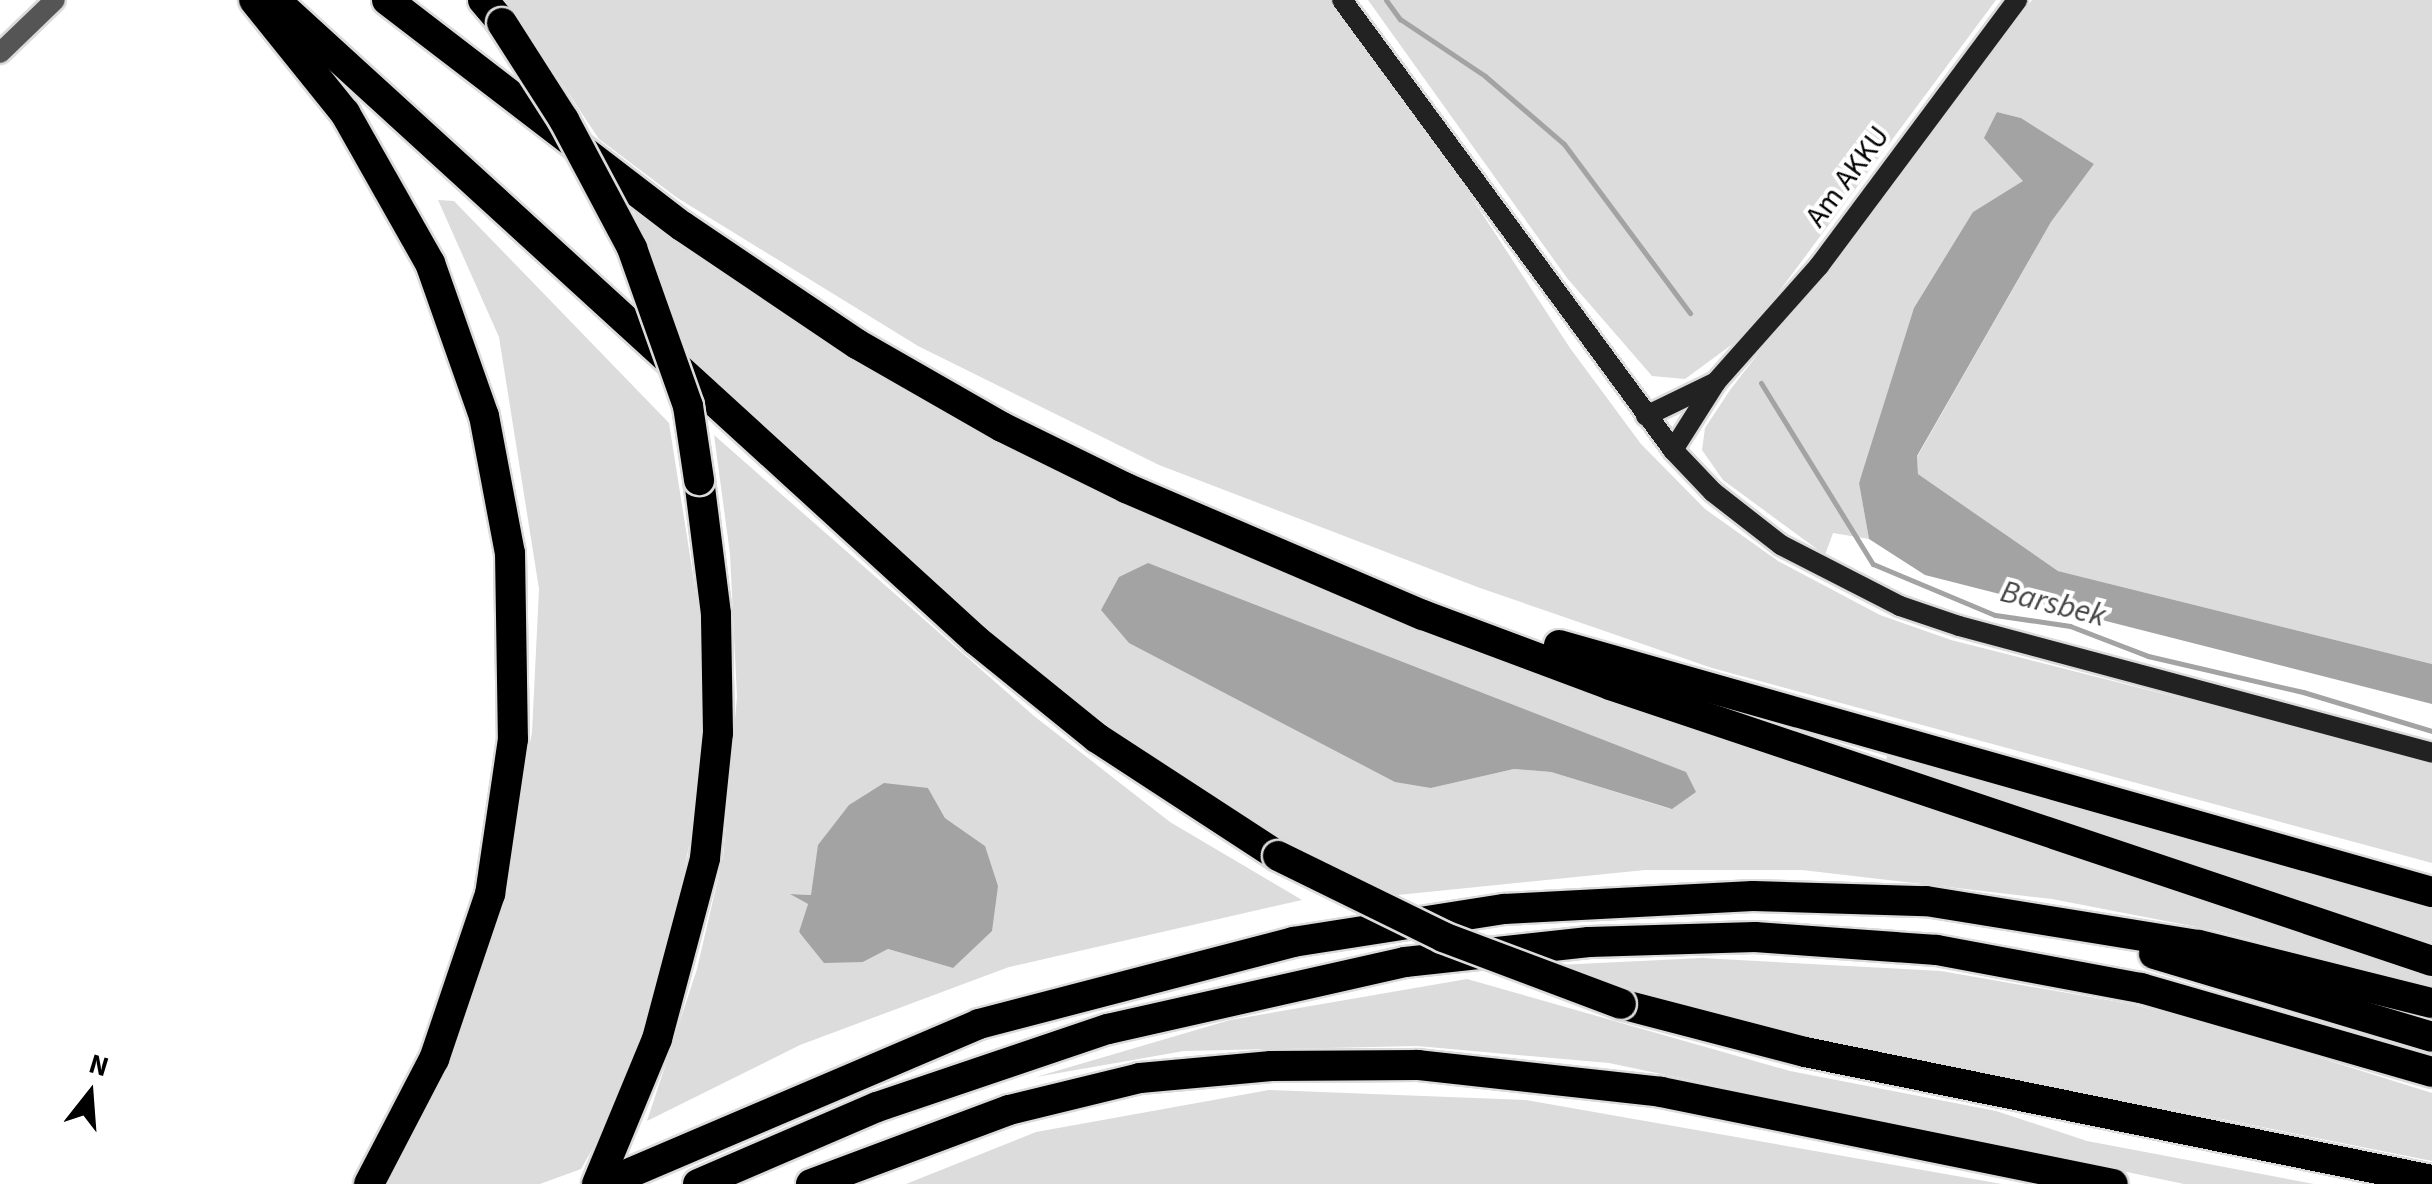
<!DOCTYPE html>
<html>
<head>
<meta charset="utf-8">
<style>
	body { margin:0 }
	#map { position:relative; width:2432px; height:1184px; overflow:hidden; background:#fff; font-family:"Source Sans 3",sans-serif }
	div>[style] { position:absolute }
	[style*='--x'] { left:calc(var(--x)*1px); top:calc(var(--y)*1px); width:calc(var(--w)*1px); rotate:calc(var(--a)*1deg) }
	.green>* { inset:0; background:#dcdcdc }
	.water>* { inset:0; background:#a3a3a3 }
	.stream>* { height:5px; margin:-2.5px; padding:0 2.5px; transform-origin:2.5px; border-radius:2.5px; background:#a3a3a3 }
	.roads { filter:drop-shadow(2px 0 #dbdbdb) drop-shadow(-2px 0 #dbdbdb) drop-shadow(0 2px #dbdbdb) drop-shadow(0 -2px #dbdbdb) }
	.street>* { height:20px; margin:-10px; padding:0 10px; transform-origin:10px; border-radius:10px; background:#555 }
	.secondary>* { height:20px; margin:-10px; padding:0 10px; transform-origin:10px; border-radius:10px; background:#222 }
	.highway>* { height:30px; margin:-15px; padding:0 15px; transform-origin:15px; border-radius:15px; background:#000 }
	.bridges { filter:drop-shadow(2px 0 #dbdbdb) drop-shadow(-2px 0 #dbdbdb) drop-shadow(0 2px #dbdbdb) drop-shadow(0 -2px #dbdbdb) }
	.highway-bridge>* { height:30px; margin:-15px; padding:0 15px; transform-origin:15px; border-radius:15px; background:#000 }
	span { translate:-50% -50%; white-space:nowrap; text-align:center; line-height:1.15; -webkit-text-stroke:8px #fff; paint-order:stroke }
	.street-label { font-size:30px; color:#000 }
	.water-label { font-size:32px; color:#444; font-style:italic }
	.north { position:absolute; left:40px; top:1044px; width:100px; height:100px; -webkit-text-stroke:8px #fff; paint-order:stroke; rotate:17deg; font-size:28px; font-weight:700; line-height:40px; text-align:center; color:#000 }
	.north::after { content:''; display:block; margin:auto; width:35px; height:45px; background:#000; clip-path:polygon(50% 0,100% 100%,50% 72%,0 100%) }
</style>
</head>
<body>
<div id="map">
	<div class="green">
		<i style="clip-path:polygon(506px 0,1332px 0,1413px 108px,1570px 348px,1641px 444px,1705px 509px,1778px 561px,1880px 615px,1951px 640px,2432px 762px,2432px 863px,1712px 668px,1480px 588px,1159px 465px,918px 346px,676px 197px,599px 139px)"></i>
		<i style="clip-path:polygon(1368px 0,1996px 0,1749px 332px,1685px 379px,1652px 376px,1567px 278px)"></i>
		<i style="clip-path:polygon(2032px 0,2432px 0,2432px 664px,2058px 571px,1918px 474px,1917px 457px,2051px 222px,2094px 164px,2021px 118px,1997px 112px,2024px 181px,1973px 212px,1859px 482px,1869px 539px,1833px 533px,1825px 555px,1723px 480px,1702px 450px,1705px 428px,1730px 390px)"></i>
		<i style="clip-path:polygon(438px 200px,454px 201px,669px 423px,704px 644px,700px 788px,665px 971px,614px 1111px,581px 1169px,540px 1184px,379px 1184px,501px 904px,532px 732px,539px 589px,499px 337px)"></i>
		<i style="clip-path:polygon(evenodd,631px 205px,1105px 493px,2432px 970px,2432px 987px,2217px 931px,2052px 899px,1802px 870px,1645px 870px,1388px 896px,1274px 838px,1122px 736px,984px 629px,690px 358px,631px 205px,1119px 577px,1671px 809px,1551px 772px,1514px 769px,1431px 788px,1119px 577px)"></i>
		<i style="clip-path:polygon(evenodd,714px 435px,1034px 716px,1170px 822px,1302px 900px,1009px 967px,800px 1045px,647px 1121px,697px 969px,723px 857px,737px 697px,730px 554px,714px 435px,928px 788px,945px 818px,985px 846px,953px 968px,888px 949px,863px 962px,799px 933px,808px 904px,791px 894px,811px 895px,928px 788px)"></i>
		<i style="clip-path:polygon(1887px 756px,2432px 905px,2432px 946px,1886px 761px)"></i>
		<i style="clip-path:polygon(1702px 958px,1941px 971px,2131px 1004px,2221px 1027px,2432px 1093px,2432px 1161px,1849px 1045px,1682px 1005px,1558px 965px)"></i>
		<i style="clip-path:polygon(1467px 979px,1790px 1071px,1996px 1111px,2087px 1141px,2314px 1184px,2184px 1184px,1609px 1063px,1417px 1046px,1184px 1051px,1036px 1077px,1230px 1020px)"></i>
		<i style="clip-path:polygon(1269px 1090px,1526px 1100px,2002px 1184px,906px 1184px,1036px 1132px)"></i>
	</div>
	<div class="water">
		<i style="clip-path:polygon(1997px 112px,2021px 118px,2094px 164px,2051px 222px,1917px 456px,1918px 474px,2058px 571px,2432px 664px,2432px 704px,1925px 575px,1869px 539px,1859px 483px,1914px 308px,1973px 212px,2023px 181px,1984px 138px)"></i>
		<i style="clip-path:polygon(1148px 563px,1686px 772px,1696px 792px,1672px 809px,1551px 772px,1514px 769px,1431px 788px,1395px 782px,1129px 643px,1101px 610px,1119px 577px)"></i>
		<i style="clip-path:polygon(884px 783px,928px 788px,945px 818px,985px 846px,998px 886px,992px 931px,953px 968px,888px 949px,863px 962px,824px 963px,799px 932px,808px 904px,790px 894px,811px 895px,818px 845px,849px 805px)"></i>
	</div>
	<div class="stream">
		<i style="--x:1386;--y:0;--w:24;--a:54"></i>
		<i style="--x:1400;--y:19;--w:102;--a:33.8"></i>
		<i style="--x:1485;--y:76;--w:104;--a:40.7"></i>
		<i style="--x:1564;--y:144;--w:211;--a:53.3"></i>
		<i style="--x:1761;--y:383;--w:213;--a:58.3"></i>
		<i style="--x:1873;--y:564;--w:132;--a:22.7"></i>
		<i style="--x:1995;--y:615;--w:76;--a:8.3"></i>
		<i style="--x:2070;--y:626;--w:84;--a:21"></i>
		<i style="--x:2148;--y:656;--w:159;--a:13.1"></i>
		<i style="--x:2303;--y:692;--w:135;--a:16.8"></i>
	</div>
	<div class="roads">
		<div class="street">
			<i style="--x:0;--y:53;--w:76;--a:-43.9"></i>
		</div>
		<div class="secondary">
			<i style="--x:1342;--y:0;--w:559;--a:53.66"></i>
			<i style="--x:1673;--y:450;--w:58;--a:46.4"></i>
			<i style="--x:1713;--y:492;--w:86;--a:37.9"></i>
			<i style="--x:1781;--y:545;--w:134;--a:27.1"></i>
			<i style="--x:1900;--y:606;--w:62;--a:18.7"></i>
			<i style="--x:1959;--y:626;--w:490;--a:15"></i>
			<i style="--x:1646;--y:416;--w:78;--a:-25.9"></i>
			<i style="--x:1673;--y:450;--w:80;--a:-57.7"></i>
			<i style="--x:1716;--y:382;--w:155;--a:-48.4"></i>
			<i style="--x:1819;--y:266;--w:332;--a:-53.3"></i>
		</div>
		<div class="highway">
			<i style="--x:254;--y:0;--w:145;--a:51.2"></i>
			<i style="--x:345;--y:113;--w:172;--a:60.5"></i>
			<i style="--x:430;--y:263;--w:162;--a:70.6"></i>
			<i style="--x:484;--y:416;--w:139;--a:79.3"></i>
			<i style="--x:510;--y:553;--w:186;--a:89.1"></i>
			<i style="--x:513;--y:739;--w:157;--a:98.4"></i>
			<i style="--x:490;--y:894;--w:174;--a:108.7"></i>
			<i style="--x:434;--y:1059;--w:141;--a:117.5"></i>
			<i style="--x:275;--y:0;--w:949;--a:42.4"></i>
			<i style="--x:976;--y:640;--w:156;--a:39"></i>
			<i style="--x:1097;--y:738;--w:216;--a:33.1"></i>
			<i style="--x:387;--y:0;--w:372;--a:37.5"></i>
			<i style="--x:682;--y:226;--w:211;--a:34"></i>
			<i style="--x:857;--y:344;--w:167;--a:29.8"></i>
			<i style="--x:1002;--y:427;--w:138;--a:26.2"></i>
			<i style="--x:1126;--y:488;--w:323;--a:23.2"></i>
			<i style="--x:1423;--y:615;--w:200;--a:20.5"></i>
			<i style="--x:1610;--y:685;--w:867;--a:18.56"></i>
			<i style="--x:483;--y:0;--w:30;--a:50"></i>
			<i style="--x:1559;--y:645;--w:907;--a:15.8"></i>
			<i style="--x:2154;--y:954;--w:290;--a:16.6"></i>
			<i style="--x:1621;--y:1004;--w:190;--a:14.6"></i>
			<i style="--x:1805;--y:1052;--w:640;--a:11.54"></i>
			<i style="--x:597;--y:1184;--w:157;--a:-67.5"></i>
			<i style="--x:657;--y:1039;--w:187;--a:-75.1"></i>
			<i style="--x:705;--y:858;--w:126;--a:-84.1"></i>
			<i style="--x:718;--y:733;--w:119;--a:-91"></i>
			<i style="--x:716;--y:614;--w:135;--a:-97.2"></i>
			<i style="--x:604;--y:1184;--w:408;--a:-23.1"></i>
			<i style="--x:979;--y:1024;--w:325;--a:-14.6"></i>
			<i style="--x:1293;--y:942;--w:214;--a:-8.9"></i>
			<i style="--x:1504;--y:909;--w:249;--a:-3"></i>
			<i style="--x:1753;--y:896;--w:173;--a:1.7"></i>
			<i style="--x:1926;--y:901;--w:277;--a:9.2"></i>
			<i style="--x:2199;--y:945;--w:240;--a:14"></i>
			<i style="--x:698;--y:1184;--w:195;--a:-23.3"></i>
			<i style="--x:877;--y:1107;--w:244;--a:-18.7"></i>
			<i style="--x:1108;--y:1029;--w:304;--a:-12.7"></i>
			<i style="--x:1405;--y:962;--w:185;--a:-6.2"></i>
			<i style="--x:1589;--y:942;--w:166;--a:-1.7"></i>
			<i style="--x:1755;--y:937;--w:182;--a:4.1"></i>
			<i style="--x:1937;--y:950;--w:208;--a:10.6"></i>
			<i style="--x:2141;--y:988;--w:303;--a:16.1"></i>
			<i style="--x:811;--y:1184;--w:211;--a:-20.5"></i>
			<i style="--x:1009;--y:1110;--w:135;--a:-13.7"></i>
			<i style="--x:1140;--y:1078;--w:132;--a:-5.2"></i>
			<i style="--x:1271;--y:1066;--w:147;--a:-0.4"></i>
			<i style="--x:1418;--y:1065;--w:244;--a:6.3"></i>
			<i style="--x:1661;--y:1092;--w:461;--a:11.5"></i>
		</div>
	</div>
	<div class="bridges">
		<div class="highway-bridge">
			<i style="--x:502;--y:23;--w:115;--a:57.4"></i>
			<i style="--x:564;--y:120;--w:145;--a:62"></i>
			<i style="--x:632;--y:248;--w:168;--a:70.5"></i>
			<i style="--x:688;--y:406;--w:75;--a:81.5"></i>
			<i style="--x:1278;--y:856;--w:184;--a:26.1"></i>
			<i style="--x:1443;--y:937;--w:190;--a:20.6"></i>
		</div>
	</div>
	<div class="street-label">
		<span style="left:1848px;top:177px;rotate:-53deg">Am AKKU</span>
	</div>
	<div class="water-label">
		<span style="left:2053px;top:604px;rotate:14deg">Barsbek</span>
	</div>
	<div class="north">N</div>
</div>
</body>
</html>
